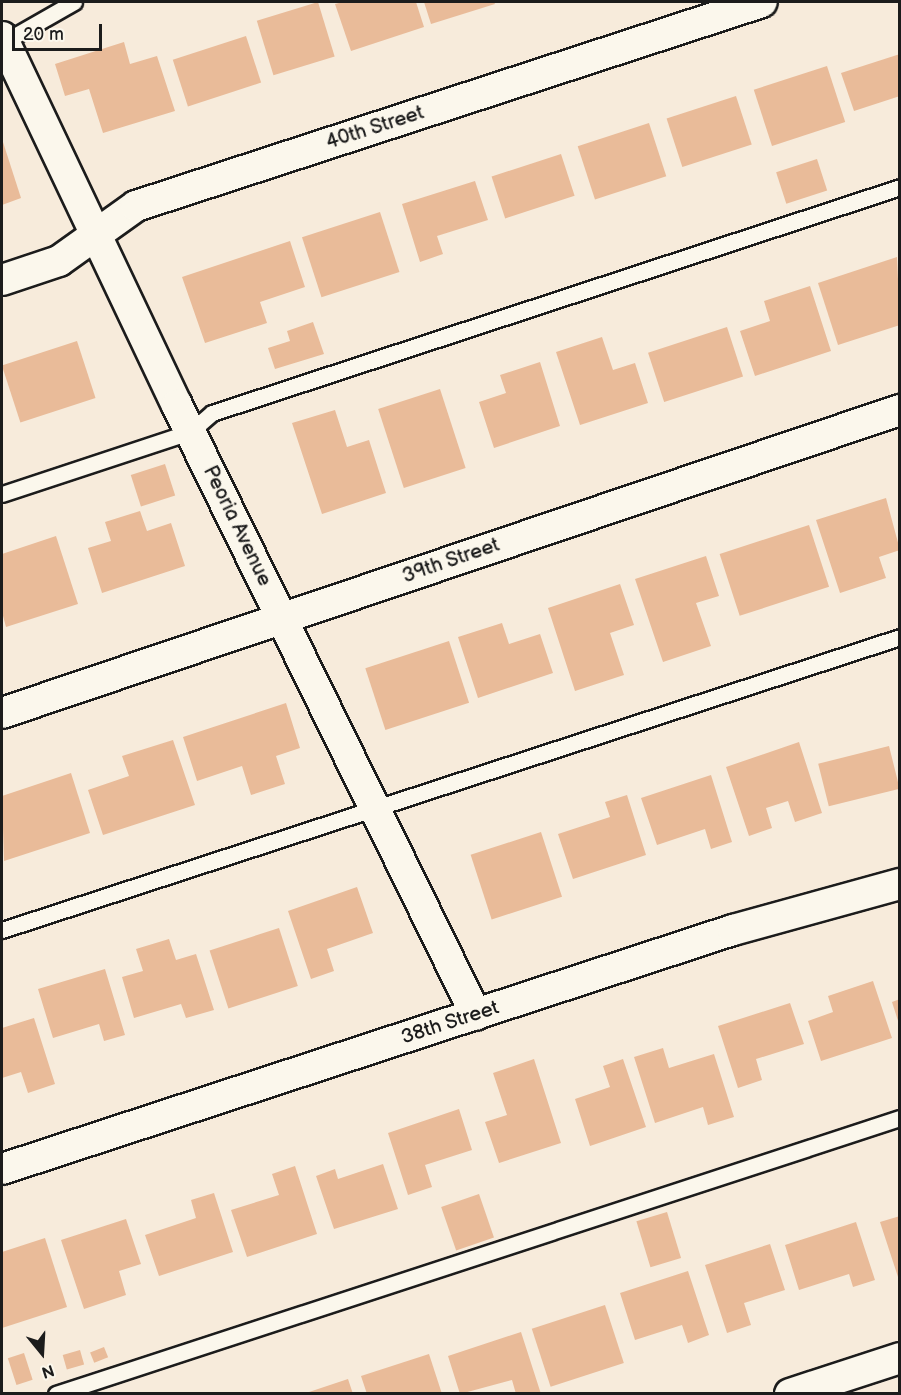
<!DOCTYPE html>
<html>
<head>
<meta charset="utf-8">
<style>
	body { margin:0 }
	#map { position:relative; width:901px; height:1395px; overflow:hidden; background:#f7ebdb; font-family:"Balsamiq Sans",sans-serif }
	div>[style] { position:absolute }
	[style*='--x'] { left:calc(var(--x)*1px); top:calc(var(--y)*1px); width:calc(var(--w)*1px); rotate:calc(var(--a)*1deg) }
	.building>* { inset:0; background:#e9bb99; transform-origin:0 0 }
	.roads { filter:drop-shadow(2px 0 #1c1c1c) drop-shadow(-2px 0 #1c1c1c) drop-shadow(0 2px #1c1c1c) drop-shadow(0 -2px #1c1c1c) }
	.lane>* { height:15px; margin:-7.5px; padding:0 7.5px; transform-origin:7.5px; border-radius:7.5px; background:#fbf7ec }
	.street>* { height:30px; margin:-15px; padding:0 15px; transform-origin:15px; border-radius:15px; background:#fbf7ec }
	span { translate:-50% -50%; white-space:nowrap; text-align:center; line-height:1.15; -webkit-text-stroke:6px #fbf7ec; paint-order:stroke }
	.street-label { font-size:20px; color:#1c1c1c }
	.frame { position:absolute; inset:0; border:3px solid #1c1c1c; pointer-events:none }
	.north { position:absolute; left:12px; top:1323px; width:60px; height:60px; -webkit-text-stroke:4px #fbf7ec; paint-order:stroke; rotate:162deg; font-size:16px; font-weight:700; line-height:24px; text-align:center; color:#1c1c1c }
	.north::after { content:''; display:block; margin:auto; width:21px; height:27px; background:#1c1c1c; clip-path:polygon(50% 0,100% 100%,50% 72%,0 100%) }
	.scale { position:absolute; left:12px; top:24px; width:90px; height:27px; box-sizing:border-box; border:3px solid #1c1c1c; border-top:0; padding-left:8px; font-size:18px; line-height:21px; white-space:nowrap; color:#1c1c1c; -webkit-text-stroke:4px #fbf7ec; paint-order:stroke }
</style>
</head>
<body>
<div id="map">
	<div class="building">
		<i style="left:318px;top:2px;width:57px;height:64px;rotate:73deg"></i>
		<i style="clip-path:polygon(343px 2px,416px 2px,424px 27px,351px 51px,335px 4px)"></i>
		<i style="clip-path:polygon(424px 2px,494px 2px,495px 4px,431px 24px)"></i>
		<i style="left:246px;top:36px;width:49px;height:77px;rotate:72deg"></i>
		<i style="clip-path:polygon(124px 42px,130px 64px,157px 56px,175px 111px,103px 133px,89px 89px,65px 96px,55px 64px)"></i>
		<i style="clip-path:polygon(900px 54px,900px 96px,854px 111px,841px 73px)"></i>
		<i style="left:827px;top:66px;width:59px;height:77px;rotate:72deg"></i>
		<i style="left:736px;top:96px;width:51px;height:73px;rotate:72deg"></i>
		<i style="left:649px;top:123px;width:56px;height:75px;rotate:72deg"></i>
		<i style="clip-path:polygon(2px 139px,21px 198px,2px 205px)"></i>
		<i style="left:561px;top:154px;width:44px;height:73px;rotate:72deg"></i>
		<i style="left:817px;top:159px;width:33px;height:43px;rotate:72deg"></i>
		<i style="clip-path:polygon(475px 181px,488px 220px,437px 236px,443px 254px,420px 262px,402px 204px)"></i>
		<i style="left:380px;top:212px;width:63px;height:82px;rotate:72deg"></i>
		<i style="clip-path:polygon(290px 241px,305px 287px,260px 302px,267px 323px,205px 343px,182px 277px)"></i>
		<i style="clip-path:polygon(897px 257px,900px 325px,838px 345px,818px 283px)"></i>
		<i style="clip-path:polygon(810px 286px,831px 351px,755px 376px,740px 331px,770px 321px,764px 301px)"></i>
		<i style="clip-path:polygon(313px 322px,324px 354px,275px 369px,268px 348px,290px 341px,287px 331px)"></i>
		<i style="left:727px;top:327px;width:52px;height:83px;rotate:72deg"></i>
		<i style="clip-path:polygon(602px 337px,613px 370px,635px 363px,648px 403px,580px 425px,556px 352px)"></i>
		<i style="left:77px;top:341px;width:60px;height:79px;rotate:72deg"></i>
		<i style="clip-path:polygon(540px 362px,560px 426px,494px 448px,479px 402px,506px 393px,500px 375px)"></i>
		<i style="left:440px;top:389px;width:83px;height:65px;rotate:72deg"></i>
		<i style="clip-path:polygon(335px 410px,347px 447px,369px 440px,386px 493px,322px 514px,292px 423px)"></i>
		<i style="left:165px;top:464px;width:33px;height:36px;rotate:72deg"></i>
		<i style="clip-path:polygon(886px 498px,900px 550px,879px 557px,886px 578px,840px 593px,816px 520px)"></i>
		<i style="clip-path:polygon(140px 511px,147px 531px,171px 523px,185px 566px,102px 593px,88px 548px,111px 541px,105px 522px)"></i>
		<i style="left:809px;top:525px;width:65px;height:94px;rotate:72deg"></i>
		<i style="clip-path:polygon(56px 536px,78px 604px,6px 627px,2px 612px,2px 554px)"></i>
		<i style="clip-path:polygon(706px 556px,719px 596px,696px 603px,711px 646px,663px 662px,635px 579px)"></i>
		<i style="clip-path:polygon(620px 584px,634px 625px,610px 633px,624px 675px,575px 691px,548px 608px)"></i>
		<i style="clip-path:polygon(502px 623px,509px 644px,540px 634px,553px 673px,478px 698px,458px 637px)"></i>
		<i style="left:449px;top:641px;width:65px;height:88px;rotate:72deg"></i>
		<i style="clip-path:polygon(286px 703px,300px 748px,276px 756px,285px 784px,251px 795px,242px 766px,197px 781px,183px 737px)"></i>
		<i style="clip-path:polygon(173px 740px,195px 805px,103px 835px,88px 790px,129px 776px,122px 756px)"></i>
		<i style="clip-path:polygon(799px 742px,822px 813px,795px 822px,788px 801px,766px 808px,772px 828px,749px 836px,726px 767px)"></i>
		<i style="left:889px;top:746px;width:44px;height:73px;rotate:76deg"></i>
		<i style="clip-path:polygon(71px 773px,90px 833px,4px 861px,2px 796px)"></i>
		<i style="clip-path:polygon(711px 775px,732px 842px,711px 849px,705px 829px,657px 845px,641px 798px)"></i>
		<i style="clip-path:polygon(627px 795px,646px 855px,573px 879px,558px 834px,610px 817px,605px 802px)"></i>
		<i style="left:541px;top:832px;width:68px;height:74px;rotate:72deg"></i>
		<i style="clip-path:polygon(357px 887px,373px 933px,327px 949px,334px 971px,311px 979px,288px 911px)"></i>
		<i style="left:279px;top:928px;width:61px;height:73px;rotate:72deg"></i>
		<i style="clip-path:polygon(169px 939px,176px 960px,196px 954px,214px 1010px,186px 1018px,181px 1004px,134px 1018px,122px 977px,143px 971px,136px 949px)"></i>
		<i style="clip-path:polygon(105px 969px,125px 1035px,104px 1041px,99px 1024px,53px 1038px,38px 989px)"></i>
		<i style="clip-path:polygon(873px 981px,892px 1038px,821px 1061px,808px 1021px,833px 1012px,828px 996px)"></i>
		<i style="clip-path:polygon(900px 999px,900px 1024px,899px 1024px,892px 1002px)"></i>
		<i style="clip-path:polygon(790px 1003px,804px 1044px,756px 1059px,762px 1080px,738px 1088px,718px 1026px)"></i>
		<i style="clip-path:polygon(34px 1018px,55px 1084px,28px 1093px,21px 1072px,2px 1078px,2px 1028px)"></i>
		<i style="clip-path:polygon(663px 1048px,669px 1068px,714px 1054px,734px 1117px,708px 1125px,703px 1107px,655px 1123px,634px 1057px)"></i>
		<i style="clip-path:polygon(534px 1059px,561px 1143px,499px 1163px,485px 1122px,507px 1115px,493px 1073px)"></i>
		<i style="clip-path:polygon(623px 1059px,646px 1127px,590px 1146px,575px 1099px,610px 1087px,603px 1066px)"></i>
		<i style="clip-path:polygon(459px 1109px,472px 1150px,425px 1165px,432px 1187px,408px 1195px,388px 1133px)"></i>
		<i style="clip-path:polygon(383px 1164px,398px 1209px,334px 1229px,316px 1176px,335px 1169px,338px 1179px)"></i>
		<i style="clip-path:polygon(295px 1166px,317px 1234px,247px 1257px,231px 1210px,279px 1195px,272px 1174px)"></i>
		<i style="clip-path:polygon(214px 1193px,233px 1252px,159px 1276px,145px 1235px,196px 1218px,191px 1200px)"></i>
		<i style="left:479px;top:1194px;width:46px;height:40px;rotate:71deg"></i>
		<i style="left:667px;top:1212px;width:48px;height:32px;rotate:73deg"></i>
		<i style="clip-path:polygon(900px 1216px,900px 1279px,899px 1280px,880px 1222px)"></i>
		<i style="clip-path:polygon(126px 1219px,141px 1264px,119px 1271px,126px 1295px,84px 1309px,61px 1240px)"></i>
		<i style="clip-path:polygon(856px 1222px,875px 1280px,853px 1287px,849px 1274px,799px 1290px,785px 1245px)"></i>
		<i style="clip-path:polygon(45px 1238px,67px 1307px,2px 1328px,2px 1252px)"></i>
		<i style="clip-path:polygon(770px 1244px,785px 1290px,744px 1303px,751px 1325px,727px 1333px,705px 1265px)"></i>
		<i style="clip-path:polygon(688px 1271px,709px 1335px,688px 1343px,682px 1325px,635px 1340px,620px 1293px)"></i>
		<i style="left:605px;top:1305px;width:61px;height:77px;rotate:72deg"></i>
		<i style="clip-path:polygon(521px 1332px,541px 1394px,516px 1394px,512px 1380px,460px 1394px,448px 1356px)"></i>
		<i style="left:104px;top:1347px;width:11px;height:15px;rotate:68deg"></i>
		<i style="left:80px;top:1350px;width:15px;height:18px;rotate:74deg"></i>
		<i style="left:24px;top:1353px;width:28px;height:17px;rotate:72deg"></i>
		<i style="clip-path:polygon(429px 1354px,442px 1394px,367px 1394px,361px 1376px)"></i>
		<i style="clip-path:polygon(348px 1379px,353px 1394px,306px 1394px,306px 1393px)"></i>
	</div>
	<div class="roads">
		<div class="lane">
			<i style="--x:2;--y:43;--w:83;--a:-29.7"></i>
			<i style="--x:2;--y:494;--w:198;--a:-18.3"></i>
			<i style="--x:190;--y:432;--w:29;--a:-41"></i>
			<i style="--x:212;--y:413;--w:724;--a:-18.18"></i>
			<i style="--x:2;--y:930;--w:945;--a:-18.07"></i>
			<i style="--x:56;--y:1394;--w:888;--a:-18.11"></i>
		</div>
		<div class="street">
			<i style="--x:2;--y:37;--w:407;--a:64.6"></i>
			<i style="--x:177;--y:405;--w:679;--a:63.89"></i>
			<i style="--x:2;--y:280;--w:60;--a:-18.4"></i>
			<i style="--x:59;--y:261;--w:95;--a:-35.5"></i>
			<i style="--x:136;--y:206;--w:658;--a:-18.05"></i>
			<i style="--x:2;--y:713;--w:948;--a:-18.65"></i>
			<i style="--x:2;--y:1169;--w:769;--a:-18.11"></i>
			<i style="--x:733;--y:930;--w:173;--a:-15.4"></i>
			<i style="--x:790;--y:1394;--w:116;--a:-18.1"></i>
		</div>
	</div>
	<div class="street-label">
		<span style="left:375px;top:128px;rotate:-18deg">40th Street</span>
		<span style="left:237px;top:526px;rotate:64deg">Peoria Avenue</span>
		<span style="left:451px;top:561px;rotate:-19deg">39th Street</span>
		<span style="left:450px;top:1023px;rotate:-18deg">38th Street</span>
	</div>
	<div class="frame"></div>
	<div class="north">N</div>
	<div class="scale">20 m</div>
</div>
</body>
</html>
